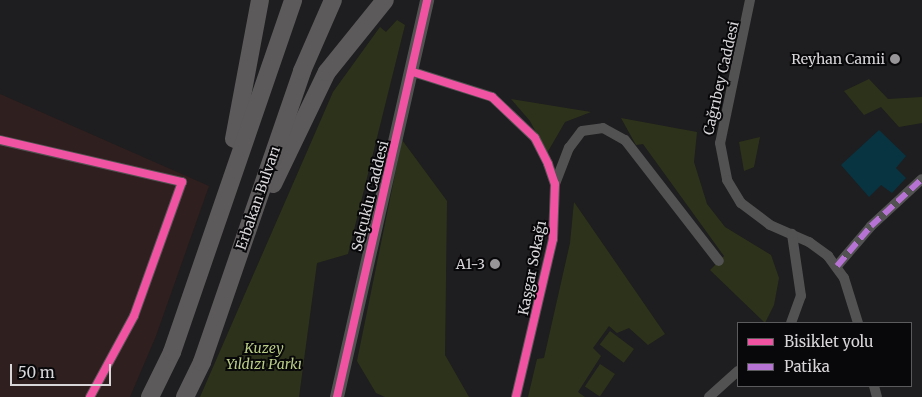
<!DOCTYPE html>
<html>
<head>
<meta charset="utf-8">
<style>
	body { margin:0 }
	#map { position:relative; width:922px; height:397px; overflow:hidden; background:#1e1d1f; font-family:Merriweather,serif }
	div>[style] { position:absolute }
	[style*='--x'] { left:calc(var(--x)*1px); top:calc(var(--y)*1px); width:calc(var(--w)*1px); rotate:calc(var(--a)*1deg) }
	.education>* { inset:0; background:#2f1f1e }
	.green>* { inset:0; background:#2d331a; transform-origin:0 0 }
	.water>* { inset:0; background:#083441 }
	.minor>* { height:10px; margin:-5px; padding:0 5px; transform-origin:5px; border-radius:5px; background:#535252 }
	.tertiary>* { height:14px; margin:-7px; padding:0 7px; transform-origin:7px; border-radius:7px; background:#535252 }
	.trunk>* { height:18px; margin:-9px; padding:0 9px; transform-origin:9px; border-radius:9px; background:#5c5a5b }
	.quiet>* { height:6px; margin-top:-3px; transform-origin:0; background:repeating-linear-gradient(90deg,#b673d3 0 12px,transparent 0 18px) }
	.cycleway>* { height:8px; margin:-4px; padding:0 4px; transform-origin:4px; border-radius:4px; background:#f153a3 }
	.dots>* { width:14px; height:14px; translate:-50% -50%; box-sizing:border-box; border:2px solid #080709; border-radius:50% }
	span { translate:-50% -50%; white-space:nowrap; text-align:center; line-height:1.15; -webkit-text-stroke:4px #080709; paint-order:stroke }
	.poi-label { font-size:14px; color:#d8d6d9 }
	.right { translate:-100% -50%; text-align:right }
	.street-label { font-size:14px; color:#d8d6d9 }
	.park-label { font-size:14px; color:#b8cc84; font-style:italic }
	.legend { position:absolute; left:737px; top:322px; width:175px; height:65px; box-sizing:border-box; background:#080709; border:1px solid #5b5a5c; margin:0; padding:6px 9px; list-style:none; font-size:15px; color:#d8d6d9 }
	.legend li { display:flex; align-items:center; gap:10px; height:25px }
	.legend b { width:25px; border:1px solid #5b5a5c }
	.scale { position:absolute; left:10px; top:364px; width:101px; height:22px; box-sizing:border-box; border:2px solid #d8d6d9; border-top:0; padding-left:6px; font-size:15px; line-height:18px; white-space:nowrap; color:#d8d6d9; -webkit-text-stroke:4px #080709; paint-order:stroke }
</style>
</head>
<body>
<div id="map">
	<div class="education">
		<i style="clip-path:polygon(0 94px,209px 186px,156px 336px,130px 397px,0 397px)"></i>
	</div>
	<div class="green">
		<i style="clip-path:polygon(397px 20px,405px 25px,348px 254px,317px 263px,299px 397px,200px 397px,333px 92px,380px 27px,386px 32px)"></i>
		<i style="clip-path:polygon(869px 79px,888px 99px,922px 97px,922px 123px,899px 127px,881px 107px,864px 115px,844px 91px)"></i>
		<i style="clip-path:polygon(511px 99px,591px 112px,565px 122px,547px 153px,530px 121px)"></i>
		<i style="clip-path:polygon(621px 118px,697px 132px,694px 162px,707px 204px,725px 227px,771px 255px,779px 278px,774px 305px,765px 323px,710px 270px,724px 256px,643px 144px,636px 145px)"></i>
		<i style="clip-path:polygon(760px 137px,754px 167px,744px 171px,739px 142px)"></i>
		<i style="clip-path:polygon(402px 140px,447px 201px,445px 355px,469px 397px,385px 397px,376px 393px,357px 361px)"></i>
		<i style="clip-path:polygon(574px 202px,665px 334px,648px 345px,629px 328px,617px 333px,609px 326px,593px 348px,601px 356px,578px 392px,585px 397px,528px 397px,537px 359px,544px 358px,570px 243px)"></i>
		<i style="left:610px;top:331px;width:30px;height:17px;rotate:37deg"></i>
		<i style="left:600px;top:364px;width:18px;height:27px;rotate:34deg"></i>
	</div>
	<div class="water">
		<i style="clip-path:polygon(879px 130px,906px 156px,896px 168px,906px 178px,892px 193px,881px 185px,869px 197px,841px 165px)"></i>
	</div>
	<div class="minor">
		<i style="--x:750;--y:0;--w:146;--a:101.8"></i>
		<i style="--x:720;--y:143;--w:38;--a:79"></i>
		<i style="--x:727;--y:180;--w:27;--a:59"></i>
		<i style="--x:741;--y:203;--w:36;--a:37"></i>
		<i style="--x:770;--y:225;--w:43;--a:23.6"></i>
		<i style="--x:809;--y:242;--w:24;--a:36"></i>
		<i style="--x:828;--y:256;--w:27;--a:54"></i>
		<i style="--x:844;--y:278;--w:47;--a:72.7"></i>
		<i style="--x:413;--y:72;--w:83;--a:17.6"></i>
		<i style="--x:492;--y:97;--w:59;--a:43.6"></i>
		<i style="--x:535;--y:138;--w:29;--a:63"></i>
		<i style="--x:548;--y:164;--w:21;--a:71"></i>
		<i style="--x:555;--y:184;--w:55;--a:92.1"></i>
		<i style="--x:553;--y:239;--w:162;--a:103.2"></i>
		<i style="--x:0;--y:140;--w:187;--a:13"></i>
		<i style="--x:182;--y:182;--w:142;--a:109.7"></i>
		<i style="--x:134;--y:316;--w:92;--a:118.5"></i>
		<i style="--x:555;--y:184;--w:39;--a:-69"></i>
		<i style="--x:569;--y:148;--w:21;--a:-53"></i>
		<i style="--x:582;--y:131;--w:21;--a:-8"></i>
		<i style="--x:603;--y:128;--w:25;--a:29"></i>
		<i style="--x:625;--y:140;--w:153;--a:52.2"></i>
		<i style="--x:837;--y:266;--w:52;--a:-49.6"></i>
		<i style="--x:871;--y:226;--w:69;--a:-42.7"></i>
		<i style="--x:791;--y:323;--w:29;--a:-70"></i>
		<i style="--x:801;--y:296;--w:63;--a:-98.3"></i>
		<i style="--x:874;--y:386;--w:11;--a:75"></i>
		<i style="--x:709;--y:397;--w:39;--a:-42"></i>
	</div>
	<div class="tertiary">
		<i style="--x:337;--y:397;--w:407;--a:-77.2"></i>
	</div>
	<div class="trunk">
		<i style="--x:234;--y:139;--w:141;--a:-79.4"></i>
		<i style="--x:273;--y:184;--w:124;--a:-64.3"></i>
		<i style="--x:327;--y:72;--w:92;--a:-51.1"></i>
		<i style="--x:150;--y:397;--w:50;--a:-63.9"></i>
		<i style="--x:172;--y:352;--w:372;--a:-71"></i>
		<i style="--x:185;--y:397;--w:39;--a:-64"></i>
		<i style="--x:202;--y:362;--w:308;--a:-71"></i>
		<i style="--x:302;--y:71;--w:77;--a:-66.4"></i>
	</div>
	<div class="quiet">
		<i style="--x:837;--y:266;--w:52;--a:-49.6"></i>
		<i style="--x:871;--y:226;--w:69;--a:-42.7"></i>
	</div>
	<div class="cycleway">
		<i style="--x:413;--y:72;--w:83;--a:17.6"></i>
		<i style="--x:492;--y:97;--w:59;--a:43.6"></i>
		<i style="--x:535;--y:138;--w:29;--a:63"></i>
		<i style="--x:548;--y:164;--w:21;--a:71"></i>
		<i style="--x:555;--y:184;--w:55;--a:92.1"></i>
		<i style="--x:553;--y:239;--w:162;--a:103.2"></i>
		<i style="--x:0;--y:140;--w:187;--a:13"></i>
		<i style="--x:182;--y:182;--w:142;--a:109.7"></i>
		<i style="--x:134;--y:316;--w:92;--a:118.5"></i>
		<i style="--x:337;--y:397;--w:407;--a:-77.2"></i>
	</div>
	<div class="dots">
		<i style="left:895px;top:59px;background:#979598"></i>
		<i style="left:495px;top:264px;background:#979598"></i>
	</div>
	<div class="poi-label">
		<span class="right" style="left:885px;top:59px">Reyhan Camii</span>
		<span class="right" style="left:485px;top:264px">A1-3</span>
	</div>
	<div class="street-label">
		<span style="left:721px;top:78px;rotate:-77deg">Cağrıbey Caddesi</span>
		<span style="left:370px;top:196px;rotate:-76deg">Selçuklu Caddesi</span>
		<span style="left:258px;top:198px;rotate:-71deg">Erbakan Bulvarı</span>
		<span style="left:532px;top:268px;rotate:-79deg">Kaşgar Sokağı</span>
	</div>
	<div class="park-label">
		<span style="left:264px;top:356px">Kuzey<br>Yıldızı Parkı</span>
	</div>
	<ul class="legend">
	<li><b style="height:6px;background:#f153a3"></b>Bisiklet yolu</li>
	<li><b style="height:6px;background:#b673d3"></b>Patika</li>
	</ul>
	<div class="scale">50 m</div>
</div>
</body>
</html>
